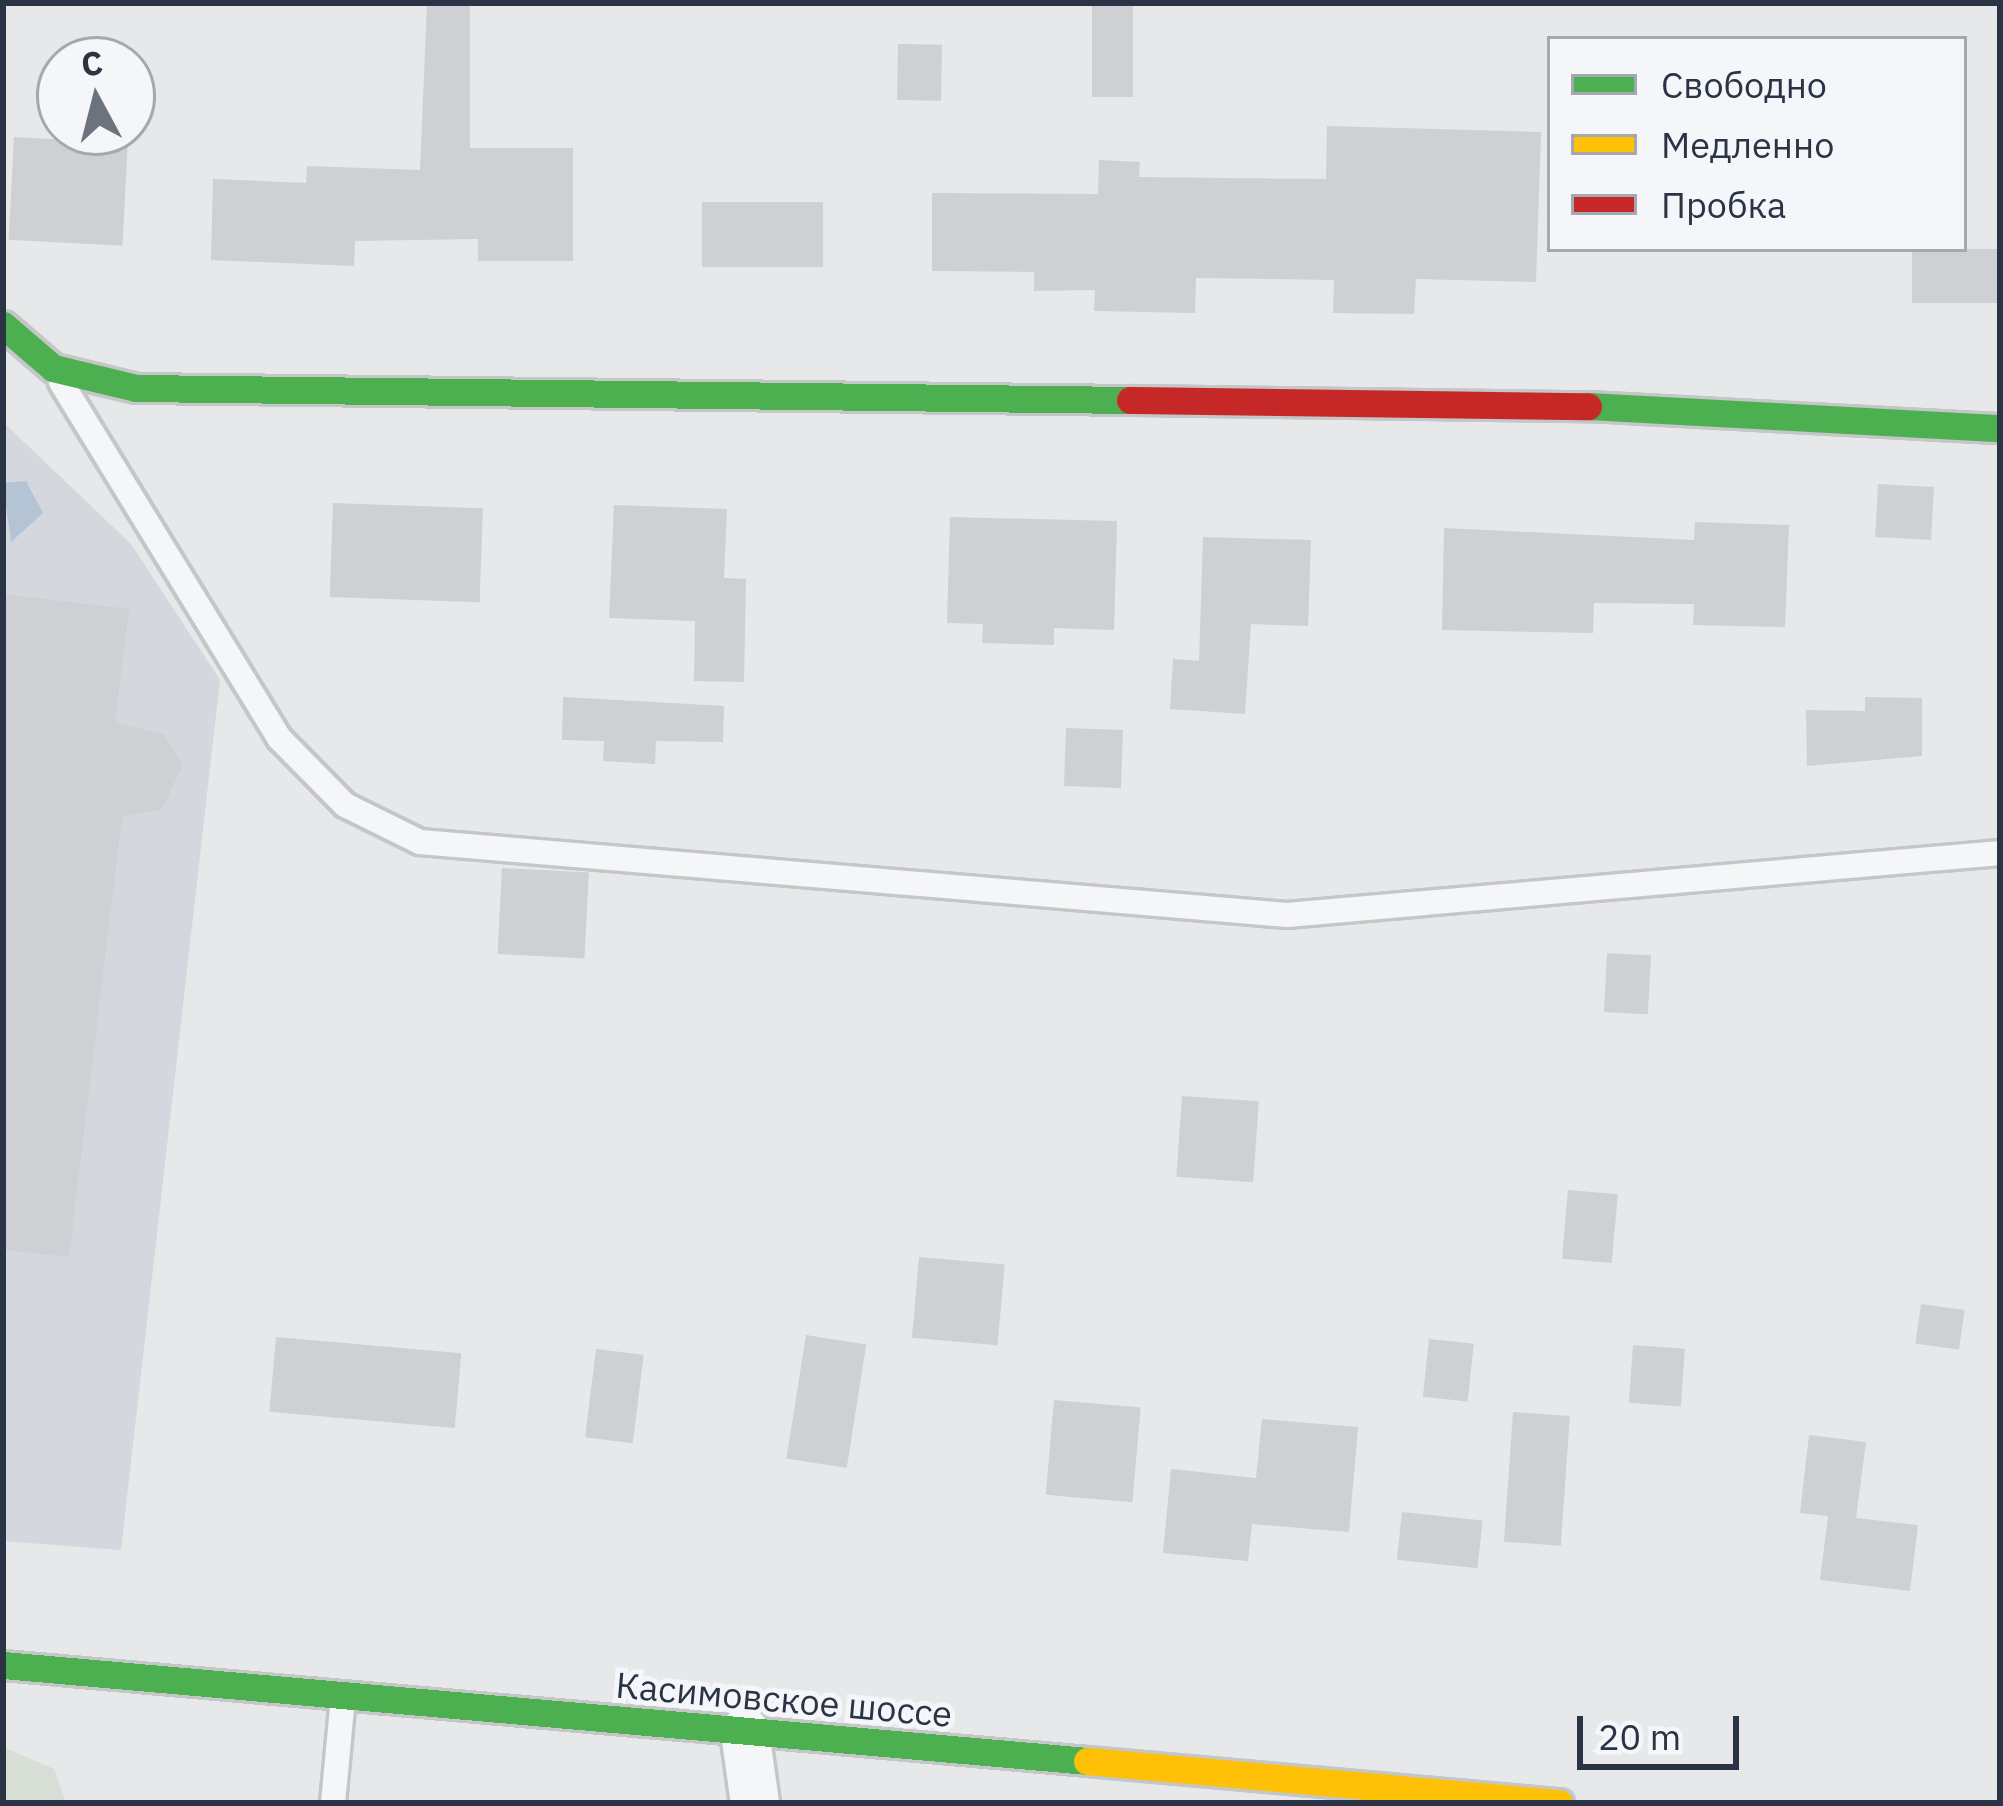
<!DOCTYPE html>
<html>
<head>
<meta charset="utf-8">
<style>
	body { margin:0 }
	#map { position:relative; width:2003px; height:1806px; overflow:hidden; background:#e6e8ea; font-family:"IBM Plex Sans",sans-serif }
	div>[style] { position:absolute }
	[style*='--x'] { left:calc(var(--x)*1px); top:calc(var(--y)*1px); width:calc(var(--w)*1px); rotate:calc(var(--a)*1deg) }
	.built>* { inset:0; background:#d4d7dd }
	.green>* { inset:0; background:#d6ded6 }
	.water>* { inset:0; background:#b4c4d5 }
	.building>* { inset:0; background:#ced0d3; transform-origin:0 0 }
	.roads { filter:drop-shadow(3px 0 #c4c6c8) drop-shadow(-3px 0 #c4c6c8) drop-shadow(0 3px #c4c6c8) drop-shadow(0 -3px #c4c6c8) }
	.lane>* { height:24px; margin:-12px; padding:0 12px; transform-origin:12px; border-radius:12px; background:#f5f6f7 }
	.street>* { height:48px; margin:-24px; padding:0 24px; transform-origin:24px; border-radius:24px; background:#f5f6f7 }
	.fast>* { height:27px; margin:-13.5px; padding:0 13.5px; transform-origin:13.5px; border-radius:13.5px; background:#4caf50 }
	.slow>* { height:27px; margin:-13.5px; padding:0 13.5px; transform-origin:13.5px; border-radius:13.5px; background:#ffc107 }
	.jam>* { height:27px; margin:-13.5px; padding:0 13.5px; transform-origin:13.5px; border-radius:13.5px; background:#c62828 }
	span { translate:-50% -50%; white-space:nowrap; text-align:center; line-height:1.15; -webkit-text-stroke:10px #f4f6f9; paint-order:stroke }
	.street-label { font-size:36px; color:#2b3445 }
	.frame { position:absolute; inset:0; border:6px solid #2b3445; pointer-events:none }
	.legend { position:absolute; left:1547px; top:36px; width:420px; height:216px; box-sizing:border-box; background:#f4f6f9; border:3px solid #a4a8b1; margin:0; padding:15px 21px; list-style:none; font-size:36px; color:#2b3445 }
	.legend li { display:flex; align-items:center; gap:24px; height:60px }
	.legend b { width:60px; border:3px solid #a4a8b1 }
	.north { position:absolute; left:36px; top:36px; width:120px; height:120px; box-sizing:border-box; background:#f4f6f9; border:3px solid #a4a8b1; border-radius:50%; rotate:353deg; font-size:33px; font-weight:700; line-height:48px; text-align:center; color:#2b3445 }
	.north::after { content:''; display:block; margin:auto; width:42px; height:54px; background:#6c737f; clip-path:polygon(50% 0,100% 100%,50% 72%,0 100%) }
	.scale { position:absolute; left:1577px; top:1716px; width:162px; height:54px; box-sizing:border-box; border:6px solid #2b3445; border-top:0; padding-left:15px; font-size:36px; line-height:42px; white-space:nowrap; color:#2b3445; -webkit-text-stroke:9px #f4f6f9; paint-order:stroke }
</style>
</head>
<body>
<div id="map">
	<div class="built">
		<i style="clip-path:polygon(3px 422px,131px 544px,220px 680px,121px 1550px,3px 1541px)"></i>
	</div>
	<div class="green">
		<i style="clip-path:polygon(3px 1747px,54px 1769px,66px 1803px,3px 1803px)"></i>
	</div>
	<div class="water">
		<i style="clip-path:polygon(26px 481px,43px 513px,11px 542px,3px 483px)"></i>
	</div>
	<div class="building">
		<i style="clip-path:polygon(427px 3px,470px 3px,470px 148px,573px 148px,573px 261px,478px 261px,478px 239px,355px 241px,354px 266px,211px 260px,213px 179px,306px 183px,307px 166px,420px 170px)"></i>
		<i style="left:1092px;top:3px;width:41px;height:94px"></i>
		<i style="left:898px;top:44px;width:44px;height:56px;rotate:1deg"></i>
		<i style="clip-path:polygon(1327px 126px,1541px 132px,1536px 282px,1416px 279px,1414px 314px,1333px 313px,1334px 280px,1196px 278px,1195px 313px,1094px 311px,1095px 290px,1034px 291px,1034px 272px,932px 271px,932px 193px,1098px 194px,1099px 160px,1140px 162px,1139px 177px,1326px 179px)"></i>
		<i style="left:14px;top:137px;width:114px;height:103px;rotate:3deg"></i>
		<i style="left:702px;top:202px;width:121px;height:65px"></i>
		<i style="left:1912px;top:249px;width:88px;height:54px"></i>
		<i style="left:1878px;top:484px;width:56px;height:53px;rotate:3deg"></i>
		<i style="left:333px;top:503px;width:150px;height:94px;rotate:2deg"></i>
		<i style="clip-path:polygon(614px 505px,727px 509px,724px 578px,746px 579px,744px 682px,694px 681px,695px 621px,609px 618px)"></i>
		<i style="clip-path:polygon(950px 517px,1117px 521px,1114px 630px,1054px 628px,1054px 645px,982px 643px,983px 624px,947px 623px)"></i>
		<i style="clip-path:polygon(1695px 522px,1789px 525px,1785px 627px,1693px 625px,1694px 604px,1594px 603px,1593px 633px,1442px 630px,1444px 528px,1694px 540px)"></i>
		<i style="clip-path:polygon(1203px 537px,1311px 540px,1308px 626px,1251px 624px,1245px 714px,1170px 709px,1173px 659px,1199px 661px)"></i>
		<i style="clip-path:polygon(3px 594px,129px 609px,115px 722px,164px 734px,183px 765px,162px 809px,122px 817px,69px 1257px,3px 1250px)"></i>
		<i style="clip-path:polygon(563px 697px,724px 706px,723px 742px,656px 741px,655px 764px,603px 761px,604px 741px,562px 740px)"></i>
		<i style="clip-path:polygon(1865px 697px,1922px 698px,1922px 756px,1807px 766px,1806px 710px,1865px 711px)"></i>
		<i style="left:1066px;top:728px;width:57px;height:58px;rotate:2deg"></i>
		<i style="left:502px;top:868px;width:87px;height:86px;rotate:3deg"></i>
		<i style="left:1607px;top:953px;width:44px;height:59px;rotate:3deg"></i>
		<i style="left:1182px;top:1096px;width:77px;height:81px;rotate:4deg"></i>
		<i style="left:1568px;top:1190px;width:50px;height:69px;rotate:5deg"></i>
		<i style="left:919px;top:1257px;width:86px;height:81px;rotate:5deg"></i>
		<i style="left:1921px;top:1304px;width:44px;height:40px;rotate:8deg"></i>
		<i style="left:806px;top:1335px;width:61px;height:125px;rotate:9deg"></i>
		<i style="left:276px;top:1337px;width:186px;height:75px;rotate:5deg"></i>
		<i style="left:1429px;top:1339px;width:45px;height:58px;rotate:6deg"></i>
		<i style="left:1633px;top:1345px;width:52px;height:58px;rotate:4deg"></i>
		<i style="left:596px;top:1349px;width:48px;height:89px;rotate:7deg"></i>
		<i style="left:1054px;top:1400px;width:87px;height:95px;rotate:5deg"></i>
		<i style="left:1513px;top:1412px;width:57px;height:130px;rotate:4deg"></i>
		<i style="clip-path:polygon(1262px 1419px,1358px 1427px,1349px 1532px,1252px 1524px,1248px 1561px,1163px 1553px,1171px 1469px,1256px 1478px)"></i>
		<i style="clip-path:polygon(1809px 1435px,1866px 1442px,1856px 1518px,1918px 1525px,1910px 1591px,1820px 1580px,1828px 1516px,1800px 1513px)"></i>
		<i style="left:1402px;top:1512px;width:81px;height:48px;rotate:6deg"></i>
	</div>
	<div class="roads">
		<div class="lane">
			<i style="--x:61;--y:382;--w:417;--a:58.5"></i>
			<i style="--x:279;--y:738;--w:94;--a:45.4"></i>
			<i style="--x:345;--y:805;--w:84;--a:26.3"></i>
			<i style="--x:420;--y:842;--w:870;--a:4.81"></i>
			<i style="--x:1287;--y:915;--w:716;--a:-4.97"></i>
			<i style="--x:333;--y:1803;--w:105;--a:-84.6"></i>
		</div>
		<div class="street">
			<i style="--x:745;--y:1732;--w:72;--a:82"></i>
		</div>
		<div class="fast">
			<i style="--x:3;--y:325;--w:66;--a:40.7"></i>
			<i style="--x:53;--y:368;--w:85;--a:13.5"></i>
			<i style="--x:136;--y:388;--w:994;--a:0.69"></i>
			<i style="--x:1588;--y:406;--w:413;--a:3.1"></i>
			<i style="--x:3;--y:1665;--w:1088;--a:5.06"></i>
		</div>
		<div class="slow">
			<i style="--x:1087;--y:1761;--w:474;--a:5.1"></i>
		</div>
		<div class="jam">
			<i style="--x:1130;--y:400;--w:458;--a:0.8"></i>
		</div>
	</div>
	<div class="street-label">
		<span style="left:784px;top:1699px;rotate:5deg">Касимовское шоссе</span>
	</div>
	<div class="frame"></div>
	<ul class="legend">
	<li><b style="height:15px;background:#4caf50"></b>Свободно</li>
	<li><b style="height:15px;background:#ffc107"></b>Медленно</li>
	<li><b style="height:15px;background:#c62828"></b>Пробка</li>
	</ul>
	<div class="north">С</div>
	<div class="scale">20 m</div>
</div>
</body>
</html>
